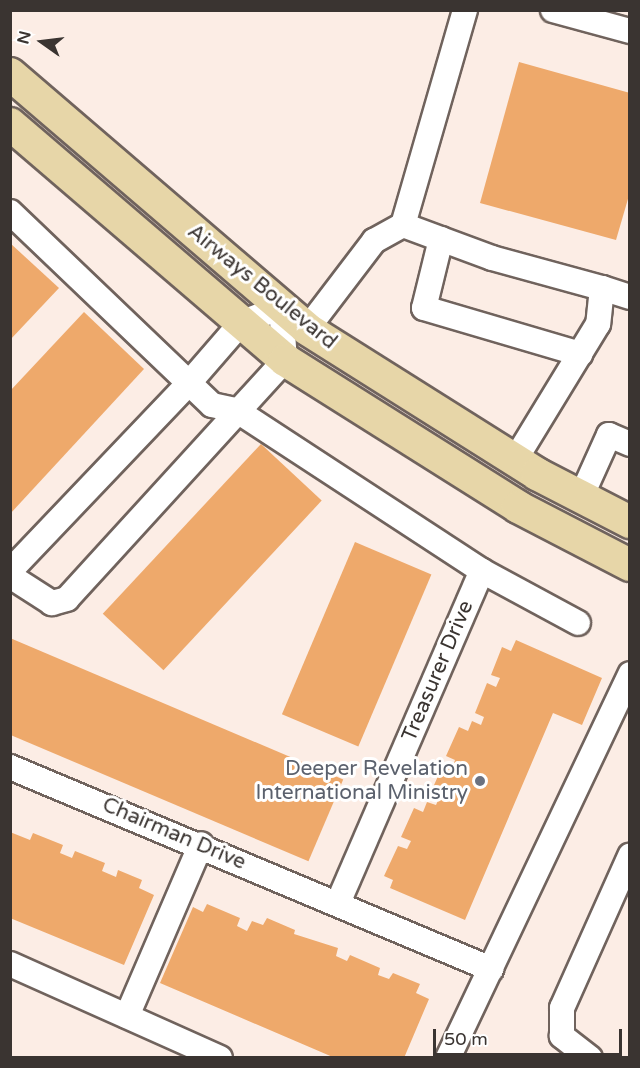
<!DOCTYPE html>
<html>
<head>
<meta charset="utf-8">
<style>
	body { margin:0 }
	#map { position:relative; width:640px; height:1068px; overflow:hidden; background:#fcede5; font-family:"Varela Round",sans-serif }
	div>[style] { position:absolute }
	[style*='--x'] { left:calc(var(--x)*1px); top:calc(var(--y)*1px); width:calc(var(--w)*1px); rotate:calc(var(--a)*1deg) }
	.building>* { inset:0; background:#eea96b; transform-origin:0 0 }
	.roads { filter:drop-shadow(2px 0 #70635d) drop-shadow(-2px 0 #70635d) drop-shadow(0 2px #70635d) drop-shadow(0 -2px #70635d) }
	.minor>* { height:24px; margin:-12px; padding:0 12px; transform-origin:12px; border-radius:12px; background:#fff }
	.major>* { height:32px; margin:-16px; padding:0 16px; transform-origin:16px; border-radius:16px; background:#e7d6a8 }
	.dots>* { width:16px; height:16px; translate:-50% -50%; box-sizing:border-box; border:3px solid #fff; border-radius:50% }
	span { translate:-50% -50%; white-space:nowrap; text-align:center; line-height:1.15; -webkit-text-stroke:6px #fff; paint-order:stroke }
	.street-label { font-size:21px; color:#3a3431 }
	.worship-label { font-size:21px; color:#5b616d }
	.right { translate:-100% -50%; text-align:right }
	.frame { position:absolute; inset:0; border:12px solid #3a3431; pointer-events:none }
	.north { position:absolute; left:12px; top:12px; width:60px; height:60px; -webkit-text-stroke:4px #fff; paint-order:stroke; rotate:284deg; font-size:16px; font-weight:700; line-height:24px; text-align:center; color:#3a3431 }
	.north::after { content:''; display:block; margin:auto; width:21px; height:27px; background:#3a3431; clip-path:polygon(50% 0,100% 100%,50% 72%,0 100%) }
	.scale { position:absolute; left:433px; top:1029px; width:189px; height:27px; box-sizing:border-box; border:3px solid #3a3431; border-top:0; padding-left:8px; font-size:18px; line-height:21px; white-space:nowrap; color:#3a3431; -webkit-text-stroke:4px #fff; paint-order:stroke }
</style>
</head>
<body>
<div id="map">
	<div class="building">
		<i style="clip-path:polygon(519px 62px,630px 93px,630px 192px,616px 240px,480px 203px)"></i>
		<i style="clip-path:polygon(10px 243px,59px 288px,10px 340px)"></i>
		<i style="clip-path:polygon(84px 312px,144px 369px,10px 514px,10px 391px)"></i>
		<i style="left:261px;top:444px;width:83px;height:232px;rotate:43deg"></i>
		<i style="left:355px;top:542px;width:83px;height:187px;rotate:23deg"></i>
		<i style="left:10px;top:638px;width:362px;height:89px;rotate:23deg"></i>
		<i style="clip-path:polygon(516px 640px,602px 678px,582px 725px,553px 713px,465px 920px,390px 888px,393px 880px,384px 876px,398px 846px,407px 849px,411px 841px,401px 837px,414px 808px,423px 812px,427px 802px,436px 805px,439px 798px,430px 794px,443px 765px,452px 768px,455px 760px,446px 756px,459px 727px,468px 731px,472px 721px,481px 725px,484px 717px,475px 713px,487px 683px,496px 687px,500px 678px,491px 675px,502px 647px,511px 651px)"></i>
		<i style="clip-path:polygon(10px 832px,30px 840px,33px 833px,63px 845px,60px 853px,72px 858px,75px 851px,105px 863px,102px 871px,116px 877px,118px 870px,142px 880px,139px 888px,154px 895px,124px 965px,10px 918px)"></i>
		<i style="clip-path:polygon(207px 904px,240px 918px,237px 926px,247px 931px,252px 921px,263px 925px,267px 918px,295px 930px,294px 934px,338px 948px,336px 956px,347px 961px,350px 955px,380px 968px,378px 975px,389px 979px,393px 973px,420px 984px,416px 993px,429px 999px,404px 1058px,335px 1058px,160px 983px,193px 907px,203px 912px)"></i>
	</div>
	<div class="roads">
		<div class="minor">
			<i style="--x:553;--y:10;--w:80;--a:15.3"></i>
			<i style="--x:10;--y:212;--w:279;--a:43.7"></i>
			<i style="--x:212;--y:405;--w:25;--a:12"></i>
			<i style="--x:236;--y:410;--w:294;--a:33.2"></i>
			<i style="--x:482;--y:571;--w:109;--a:28.4"></i>
			<i style="--x:403;--y:225;--w:224;--a:-73.9"></i>
			<i style="--x:441;--y:239;--w:71;--a:103.8"></i>
			<i style="--x:424;--y:308;--w:163;--a:16.4"></i>
			<i style="--x:602;--y:288;--w:29;--a:18"></i>
			<i style="--x:307;--y:329;--w:111;--a:-52.7"></i>
			<i style="--x:374;--y:241;--w:33;--a:-29"></i>
			<i style="--x:403;--y:225;--w:95;--a:20.3"></i>
			<i style="--x:492;--y:258;--w:114;--a:15.3"></i>
			<i style="--x:602;--y:288;--w:36;--a:96"></i>
			<i style="--x:598;--y:324;--w:159;--a:121.4"></i>
			<i style="--x:581;--y:497;--w:68;--a:-65.7"></i>
			<i style="--x:609;--y:435;--w:23;--a:23"></i>
			<i style="--x:10;--y:571;--w:260;--a:-46.4"></i>
			<i style="--x:189;--y:383;--w:79;--a:-49.1"></i>
			<i style="--x:241;--y:323;--w:43;--a:-21.8"></i>
			<i style="--x:281;--y:307;--w:53;--a:85.7"></i>
			<i style="--x:285;--y:360;--w:323;--a:132.4"></i>
			<i style="--x:67;--y:599;--w:16;--a:165"></i>
			<i style="--x:52;--y:603;--w:50;--a:-147.3"></i>
			<i style="--x:10;--y:767;--w:522;--a:22.78"></i>
			<i style="--x:338;--y:903;--w:362;--a:-66.6"></i>
			<i style="--x:10;--y:964;--w:230;--a:24.1"></i>
			<i style="--x:127;--y:1016;--w:187;--a:-66.7"></i>
			<i style="--x:448;--y:1058;--w:425;--a:-64.6"></i>
			<i style="--x:590;--y:1058;--w:36;--a:-142"></i>
			<i style="--x:562;--y:1036;--w:28;--a:-90"></i>
			<i style="--x:562;--y:1008;--w:167;--a:-65.9"></i>
		</div>
		<div class="major">
			<i style="--x:10;--y:74;--w:391;--a:40.6"></i>
			<i style="--x:307;--y:329;--w:272;--a:32.2"></i>
			<i style="--x:537;--y:474;--w:105;--a:27.3"></i>
			<i style="--x:10;--y:124;--w:362;--a:40.6"></i>
			<i style="--x:285;--y:360;--w:275;--a:32.2"></i>
			<i style="--x:518;--y:507;--w:126;--a:27.4"></i>
		</div>
	</div>
	<div class="dots">
		<i style="left:480px;top:781px;background:#6b7280"></i>
	</div>
	<div class="street-label">
		<span style="left:262px;top:287px;rotate:39deg">Airways Boulevard</span>
		<span style="left:438px;top:671px;rotate:-67deg">Treasurer Drive</span>
		<span style="left:174px;top:834px;rotate:23deg">Chairman Drive</span>
	</div>
	<div class="worship-label">
		<span class="right" style="left:468px;top:781px">Deeper Revelation<br>International Ministry</span>
	</div>
	<div class="frame"></div>
	<div class="north">N</div>
	<div class="scale">50 m</div>
</div>
</body>
</html>
